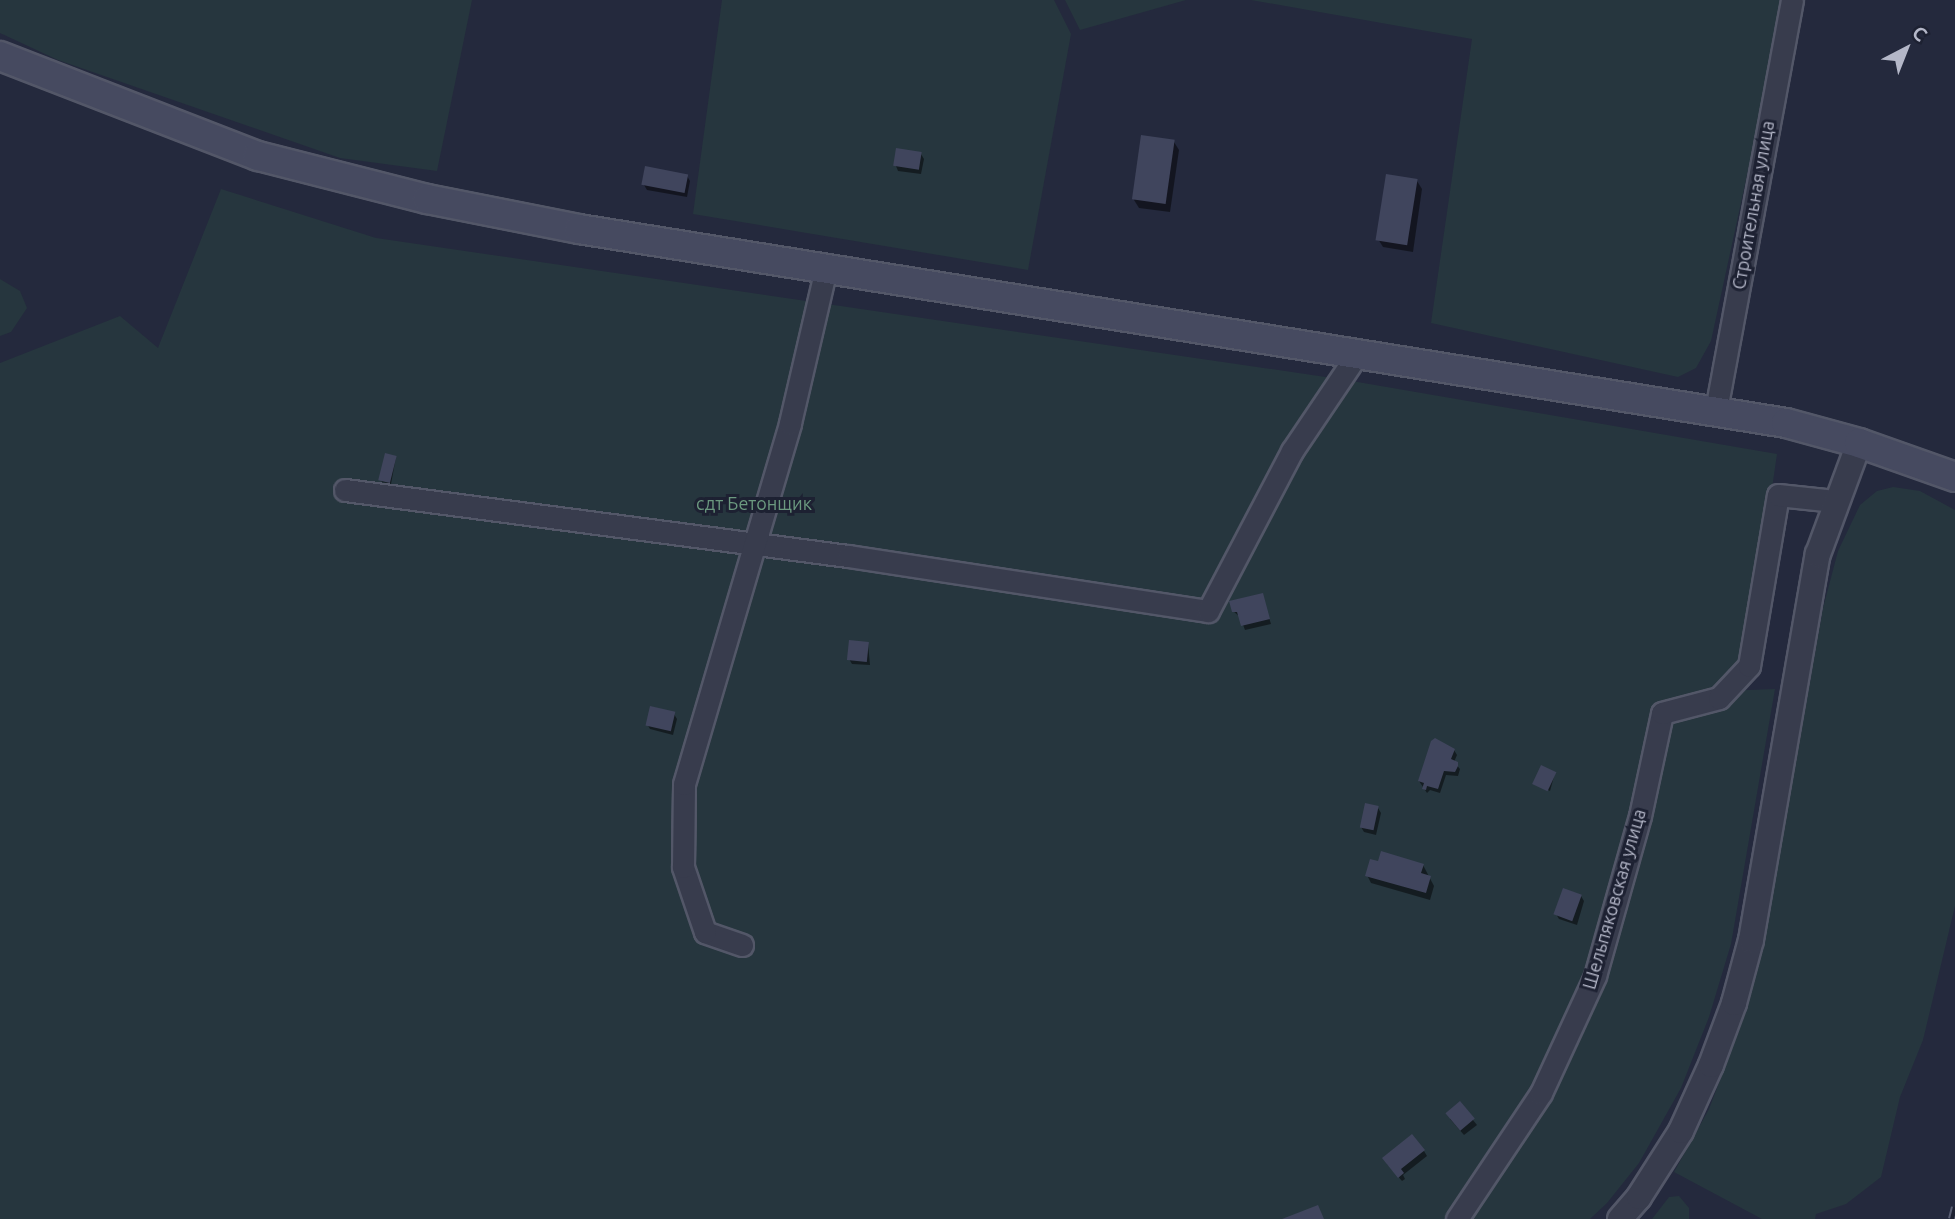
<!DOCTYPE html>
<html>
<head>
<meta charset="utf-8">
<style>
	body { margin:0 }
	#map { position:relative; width:1955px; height:1219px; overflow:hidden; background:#24293d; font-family:Ubuntu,sans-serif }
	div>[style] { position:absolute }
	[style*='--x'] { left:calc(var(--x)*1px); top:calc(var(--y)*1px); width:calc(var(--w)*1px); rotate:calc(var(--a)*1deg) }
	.green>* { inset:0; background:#26363e }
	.shadow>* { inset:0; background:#0007 }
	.building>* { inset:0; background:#40455d; transform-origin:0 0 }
	.roads { filter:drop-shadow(2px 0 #535768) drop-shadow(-2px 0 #535768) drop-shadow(0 2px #535768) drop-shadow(0 -2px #535768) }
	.minor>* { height:21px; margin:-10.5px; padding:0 10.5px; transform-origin:10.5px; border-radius:10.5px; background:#383c4d }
	.tertiary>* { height:24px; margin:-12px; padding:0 12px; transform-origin:12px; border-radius:12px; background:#383c4d }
	.secondary>* { height:28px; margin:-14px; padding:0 14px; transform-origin:14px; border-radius:14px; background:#464a60 }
	.rail>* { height:8px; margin-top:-4px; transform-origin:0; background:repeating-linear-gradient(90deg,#1d2132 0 16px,#5a5f74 0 32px); box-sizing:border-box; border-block:2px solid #5a5f74 }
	span { translate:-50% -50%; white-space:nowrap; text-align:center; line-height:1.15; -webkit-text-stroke:6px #1d2132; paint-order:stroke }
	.street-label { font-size:18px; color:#b4b7c8 }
	.park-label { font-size:18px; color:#6b997f }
	.north { position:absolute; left:1871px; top:14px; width:70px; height:70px; -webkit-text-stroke:5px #1d2132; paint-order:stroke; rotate:42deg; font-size:19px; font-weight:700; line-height:28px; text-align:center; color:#b4b7c8 }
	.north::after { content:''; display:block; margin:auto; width:24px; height:32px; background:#b4b7c8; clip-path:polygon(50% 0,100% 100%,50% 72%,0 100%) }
</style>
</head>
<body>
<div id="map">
	<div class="green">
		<i style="clip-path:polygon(0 0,472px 0,437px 171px,340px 158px,58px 60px,0 33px)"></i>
		<i style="clip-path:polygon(722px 0,1054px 0,1071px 34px,1028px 270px,693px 214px)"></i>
		<i style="clip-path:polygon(1065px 0,1186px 0,1080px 30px)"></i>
		<i style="clip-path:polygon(1251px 0,1785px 0,1711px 341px,1696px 368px,1678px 377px,1431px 323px,1472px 39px)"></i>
		<i style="clip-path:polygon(221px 189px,376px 238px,1346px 380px,1777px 454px,1749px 647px,1723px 691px,1775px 689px,1731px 944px,1709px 1017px,1681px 1088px,1639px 1163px,1607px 1203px,1590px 1219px,0 1219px,0 363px,120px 316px,158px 348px)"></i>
		<i style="clip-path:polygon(0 279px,20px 291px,27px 308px,11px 332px,0 336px)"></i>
		<i style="clip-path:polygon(1893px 487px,1920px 491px,1955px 510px,1955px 906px,1923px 1040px,1900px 1097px,1881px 1177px,1846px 1204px,1816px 1214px,1815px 1219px,1762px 1219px,1674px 1172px,1709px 1109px,1747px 1009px,1773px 893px,1823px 608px,1838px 551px,1860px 505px,1877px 491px)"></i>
		<i style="clip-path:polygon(1679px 1196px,1689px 1208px,1689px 1219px,1652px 1219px,1669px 1197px)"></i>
	</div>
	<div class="shadow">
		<i style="clip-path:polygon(1174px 142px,1179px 150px,1170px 212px,1139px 208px,1134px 200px)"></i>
		<i style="clip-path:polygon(921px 154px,924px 159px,921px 174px,898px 171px,896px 166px)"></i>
		<i style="clip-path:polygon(687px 176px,690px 181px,687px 197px,647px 190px,644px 185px)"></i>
		<i style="clip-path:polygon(1417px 181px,1422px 189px,1413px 252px,1383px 247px,1378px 239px)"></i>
		<i style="clip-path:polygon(396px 457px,391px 484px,382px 482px,381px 480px)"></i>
		<i style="clip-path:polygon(1262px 595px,1271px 624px,1245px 630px,1240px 617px,1233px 611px)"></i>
		<i style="clip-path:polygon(868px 643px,870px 665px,852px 664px,849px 659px)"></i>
		<i style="clip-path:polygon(674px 714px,677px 719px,673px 735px,650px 729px,647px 724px)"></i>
		<i style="clip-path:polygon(1454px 750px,1457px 755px,1454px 762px,1460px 769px,1458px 776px,1446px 775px,1440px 793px,1430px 790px,1427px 793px,1419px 781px)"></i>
		<i style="clip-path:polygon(1555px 773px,1550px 791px,1535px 783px)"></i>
		<i style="clip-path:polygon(1378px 808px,1381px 813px,1376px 835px,1364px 832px,1361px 827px)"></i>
		<i style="clip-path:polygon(1423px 865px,1434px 886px,1430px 900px,1371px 883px,1367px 875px)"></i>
		<i style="clip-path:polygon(1581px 896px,1584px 901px,1577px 925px,1559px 919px,1556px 914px)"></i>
		<i style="clip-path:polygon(1460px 1104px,1477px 1125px,1464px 1135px,1450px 1119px)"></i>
		<i style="clip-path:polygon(1424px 1151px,1427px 1156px,1403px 1175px,1405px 1179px,1402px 1181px,1387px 1164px)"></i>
	</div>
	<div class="building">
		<i style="left:1141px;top:135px;width:34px;height:65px;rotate:8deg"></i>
		<i style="left:896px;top:148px;width:26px;height:18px;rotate:9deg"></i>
		<i style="left:645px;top:166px;width:44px;height:19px;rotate:11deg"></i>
		<i style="left:1386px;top:174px;width:32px;height:67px;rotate:9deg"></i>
		<i style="left:385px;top:453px;width:12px;height:28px;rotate:14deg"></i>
		<i style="clip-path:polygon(1263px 593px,1270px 619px,1241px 626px,1237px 612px,1232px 612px,1229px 601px)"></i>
		<i style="left:849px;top:640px;width:20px;height:20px;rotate:6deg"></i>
		<i style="left:650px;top:706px;width:26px;height:20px;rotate:13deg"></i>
		<i style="clip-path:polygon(1435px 738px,1455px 749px,1451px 759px,1458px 762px,1458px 766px,1455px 772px,1444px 771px,1438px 789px,1427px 786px,1426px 790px,1422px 789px,1424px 783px,1418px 781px,1431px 741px)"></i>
		<i style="left:1541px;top:765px;width:17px;height:21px;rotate:25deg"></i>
		<i style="left:1365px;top:803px;width:14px;height:25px;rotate:12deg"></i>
		<i style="clip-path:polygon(1381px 851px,1424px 864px,1421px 873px,1431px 876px,1426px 893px,1365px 876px,1370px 859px,1378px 861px)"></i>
		<i style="left:1563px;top:888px;width:20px;height:28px;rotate:20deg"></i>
		<i style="left:1460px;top:1101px;width:23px;height:19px;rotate:50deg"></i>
		<i style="clip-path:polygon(1412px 1134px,1425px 1150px,1401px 1169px,1404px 1173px,1398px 1178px,1382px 1158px)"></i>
		<i style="clip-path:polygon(1318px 1205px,1324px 1219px,1282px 1219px)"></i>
	</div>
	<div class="roads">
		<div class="minor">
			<i style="--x:1716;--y:410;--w:417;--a:-79.5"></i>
			<i style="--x:345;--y:490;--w:507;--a:7.48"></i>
			<i style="--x:848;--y:556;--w:364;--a:8.7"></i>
			<i style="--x:1208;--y:611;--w:181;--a:-62.3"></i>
			<i style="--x:1292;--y:451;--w:118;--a:-56"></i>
			<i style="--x:742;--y:945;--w:39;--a:-161"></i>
			<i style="--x:705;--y:932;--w:69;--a:-108.7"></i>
			<i style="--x:683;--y:867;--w:83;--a:-89.3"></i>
			<i style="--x:684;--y:784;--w:376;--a:-73.6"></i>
			<i style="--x:790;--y:423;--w:159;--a:-76.9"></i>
			<i style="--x:1457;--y:1219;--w:151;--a:-56.3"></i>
			<i style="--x:1541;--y:1093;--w:129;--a:-65.2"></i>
			<i style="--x:1595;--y:976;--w:166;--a:-74.3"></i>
			<i style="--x:1640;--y:816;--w:105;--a:-77.9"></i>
			<i style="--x:1662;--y:713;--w:59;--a:-14.7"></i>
			<i style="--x:1719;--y:698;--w:44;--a:-46.8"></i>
			<i style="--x:1749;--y:666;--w:173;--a:-80.4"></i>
			<i style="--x:1778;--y:495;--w:57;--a:6"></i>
		</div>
		<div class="tertiary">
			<i style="--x:1620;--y:1219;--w:29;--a:-49"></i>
			<i style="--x:1639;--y:1197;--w:78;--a:-57.5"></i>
			<i style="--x:1681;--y:1131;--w:72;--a:-65.6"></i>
			<i style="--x:1711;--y:1065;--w:66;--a:-69.6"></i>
			<i style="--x:1734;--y:1003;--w:65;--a:-74.9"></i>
			<i style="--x:1751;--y:940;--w:392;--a:-80.2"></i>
			<i style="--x:1818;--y:554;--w:118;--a:-69.7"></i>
		</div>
		<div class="secondary">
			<i style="--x:0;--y:56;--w:277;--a:21.2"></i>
			<i style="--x:258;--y:156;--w:174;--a:14.3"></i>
			<i style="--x:427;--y:199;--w:155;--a:11.2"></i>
			<i style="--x:579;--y:229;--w:1222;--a:9.13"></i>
			<i style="--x:1786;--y:423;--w:76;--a:15.3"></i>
			<i style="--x:1859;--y:443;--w:102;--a:19.5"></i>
		</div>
	</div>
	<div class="rail">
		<i style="--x:1952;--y:1219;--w:12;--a:-76"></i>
	</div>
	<div class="street-label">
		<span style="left:1753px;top:205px;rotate:-80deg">Строительная улица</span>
		<span style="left:1614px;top:899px;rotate:-74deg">Шельпяковская улица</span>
	</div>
	<div class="park-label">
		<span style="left:754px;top:503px">сдт Бетонщик</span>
	</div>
	<div class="north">С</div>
</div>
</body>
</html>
